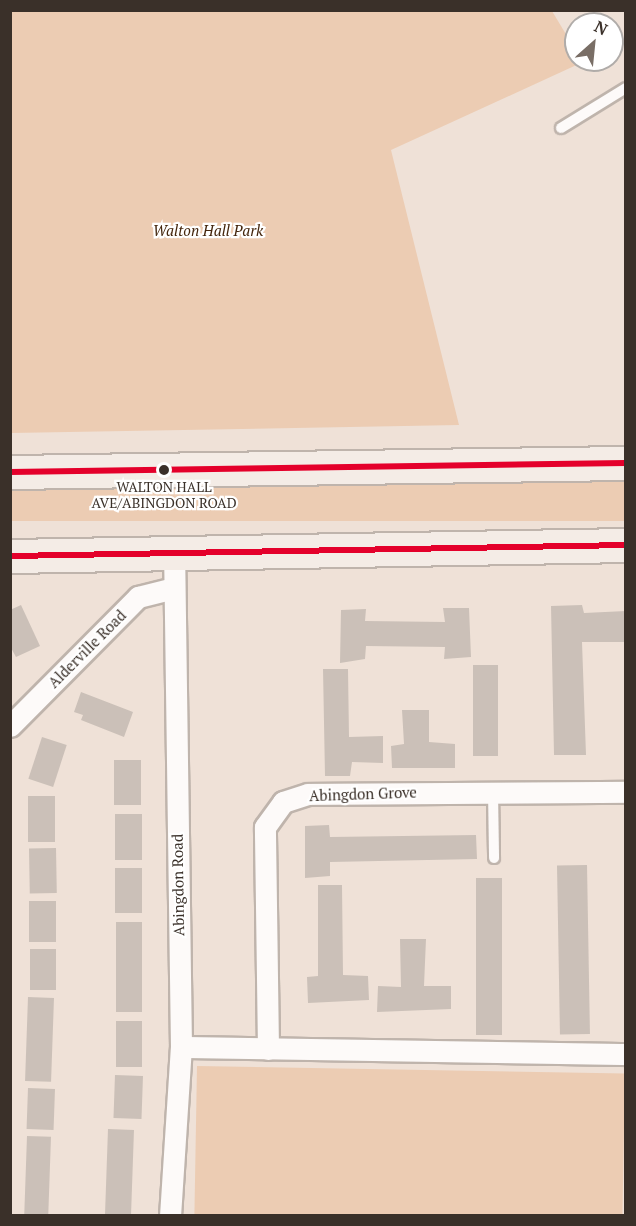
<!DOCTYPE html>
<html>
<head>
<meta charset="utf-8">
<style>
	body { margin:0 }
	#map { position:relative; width:636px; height:1226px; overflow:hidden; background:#efe1d7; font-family:"PT Serif",serif }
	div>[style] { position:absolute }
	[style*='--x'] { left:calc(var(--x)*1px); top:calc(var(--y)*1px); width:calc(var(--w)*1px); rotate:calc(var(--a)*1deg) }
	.green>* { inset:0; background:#ecccb3; transform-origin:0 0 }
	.building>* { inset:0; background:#cbc0b8; transform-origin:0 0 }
	.roads { filter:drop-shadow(2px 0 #bfb4ac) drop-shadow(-2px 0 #bfb4ac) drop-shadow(0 2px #bfb4ac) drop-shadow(0 -2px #bfb4ac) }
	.service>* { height:10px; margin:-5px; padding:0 5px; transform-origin:5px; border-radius:5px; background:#fdfaf9 }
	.minor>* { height:21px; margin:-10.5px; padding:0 10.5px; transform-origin:10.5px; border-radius:10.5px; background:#fdfaf9 }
	.trunk>* { height:33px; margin:-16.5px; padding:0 16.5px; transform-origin:16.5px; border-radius:16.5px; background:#f4ece6 }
	.bus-1>* { height:6px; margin:-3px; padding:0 3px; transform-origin:3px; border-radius:3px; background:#e4002b }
	.dots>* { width:16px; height:16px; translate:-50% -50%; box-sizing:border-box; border:3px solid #fff; border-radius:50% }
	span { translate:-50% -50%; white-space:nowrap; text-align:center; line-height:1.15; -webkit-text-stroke:4.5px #fff; paint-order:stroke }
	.bus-label { font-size:14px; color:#3a3029 }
	.park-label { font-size:15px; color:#44260d; font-style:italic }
	.street-label { font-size:15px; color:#3a3029 }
	.frame { position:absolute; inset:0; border:12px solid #3a3029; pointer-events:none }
	.north { position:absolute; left:564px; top:12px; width:60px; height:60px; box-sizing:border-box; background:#fff; border:2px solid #b0aca9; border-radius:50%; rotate:27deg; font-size:16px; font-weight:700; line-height:24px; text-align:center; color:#3a3029 }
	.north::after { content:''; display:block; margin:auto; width:21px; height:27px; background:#796e66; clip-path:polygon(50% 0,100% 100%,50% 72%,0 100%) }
</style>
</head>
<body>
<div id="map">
	<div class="green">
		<i style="clip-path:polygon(10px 11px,552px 11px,576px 51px,576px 60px,583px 62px,391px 150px,459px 425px,11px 433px)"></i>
		<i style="left:625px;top:478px;width:43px;height:615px;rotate:90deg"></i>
		<i style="left:197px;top:1066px;width:428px;height:149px;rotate:1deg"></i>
	</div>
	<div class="building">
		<i style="clip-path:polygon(21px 605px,40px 646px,16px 657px,10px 646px,10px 610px)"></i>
		<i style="clip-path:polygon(582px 605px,584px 613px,626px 611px,626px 642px,582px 642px,586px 755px,554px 755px,551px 606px)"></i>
		<i style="clip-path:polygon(443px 608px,469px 608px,471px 657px,444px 659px,445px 647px,366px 646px,365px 659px,340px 663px,341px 610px,366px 609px,365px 621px,445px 622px)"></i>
		<i style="left:473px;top:665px;width:25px;height:91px"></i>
		<i style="clip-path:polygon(323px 669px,348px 669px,349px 737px,383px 736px,383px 763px,352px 762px,350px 776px,325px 776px)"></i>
		<i style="clip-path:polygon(81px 692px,133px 712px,124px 737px,81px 720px,83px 715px,74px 712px)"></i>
		<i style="clip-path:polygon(402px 710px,429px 710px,429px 742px,455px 744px,455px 768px,392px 768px,391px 746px,404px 744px)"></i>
		<i style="left:42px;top:737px;width:26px;height:44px;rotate:18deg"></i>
		<i style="left:114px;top:760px;width:27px;height:45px"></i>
		<i style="left:28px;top:796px;width:27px;height:46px"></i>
		<i style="left:115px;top:814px;width:27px;height:46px"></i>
		<i style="clip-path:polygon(329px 825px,330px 837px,476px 835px,477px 859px,330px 862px,330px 876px,305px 878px,305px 826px)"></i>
		<i style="left:56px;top:848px;width:45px;height:27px;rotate:89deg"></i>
		<i style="left:587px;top:865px;width:169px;height:30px;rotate:89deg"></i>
		<i style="left:115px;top:868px;width:27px;height:45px"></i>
		<i style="left:476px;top:878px;width:26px;height:157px"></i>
		<i style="clip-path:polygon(318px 885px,342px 885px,343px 975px,368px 976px,369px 1000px,308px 1003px,307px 977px,318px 976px)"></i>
		<i style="left:29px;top:901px;width:27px;height:41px"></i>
		<i style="left:116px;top:922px;width:26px;height:90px"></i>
		<i style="clip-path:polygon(400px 939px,426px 939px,424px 986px,451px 986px,451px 1009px,377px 1012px,378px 986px,401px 987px)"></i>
		<i style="left:30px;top:949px;width:26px;height:41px"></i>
		<i style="left:28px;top:997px;width:26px;height:84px;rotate:2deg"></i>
		<i style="left:116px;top:1021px;width:26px;height:46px"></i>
		<i style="left:115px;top:1075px;width:28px;height:43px;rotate:2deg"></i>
		<i style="left:28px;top:1088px;width:27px;height:41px;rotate:2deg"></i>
		<i style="left:108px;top:1129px;width:26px;height:86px;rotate:2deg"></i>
		<i style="left:27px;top:1136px;width:24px;height:79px;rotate:2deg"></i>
	</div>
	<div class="roads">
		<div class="service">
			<i style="--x:561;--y:128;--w:76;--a:-31.6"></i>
			<i style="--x:493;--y:791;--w:67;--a:89.1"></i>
		</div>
		<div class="minor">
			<i style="--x:10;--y:726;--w:182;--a:-45.2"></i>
			<i style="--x:138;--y:597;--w:36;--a:-14"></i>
			<i style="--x:181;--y:1047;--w:445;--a:0.9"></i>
			<i style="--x:268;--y:1049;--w:222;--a:-90.8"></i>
			<i style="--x:265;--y:827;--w:31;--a:-54"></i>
			<i style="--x:283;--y:802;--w:26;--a:-18"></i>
			<i style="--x:308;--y:794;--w:318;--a:-0.4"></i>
			<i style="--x:170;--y:1216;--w:169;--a:-86.3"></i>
			<i style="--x:181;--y:1047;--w:493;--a:-90.8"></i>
		</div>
		<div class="trunk">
			<i style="--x:10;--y:472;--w:616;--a:-0.84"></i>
			<i style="--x:10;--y:556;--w:616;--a:-1.02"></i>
		</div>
	</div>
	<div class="bus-1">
		<i style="--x:10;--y:472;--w:616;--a:-0.84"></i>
		<i style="--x:10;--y:556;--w:616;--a:-1.02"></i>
	</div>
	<div class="dots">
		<i style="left:164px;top:470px;background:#3a3029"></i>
	</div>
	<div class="bus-label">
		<span style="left:164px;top:495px">WALTON HALL<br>AVE/ABINGDON ROAD</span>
	</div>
	<div class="park-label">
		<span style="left:208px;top:231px">Walton Hall Park</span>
	</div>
	<div class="street-label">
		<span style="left:87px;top:649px;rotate:-45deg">Alderville Road</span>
		<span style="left:363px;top:794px;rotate:-2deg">Abingdon Grove</span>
		<span style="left:178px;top:885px;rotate:-91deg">Abingdon Road</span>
	</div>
	<div class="frame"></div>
	<div class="north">N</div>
</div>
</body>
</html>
